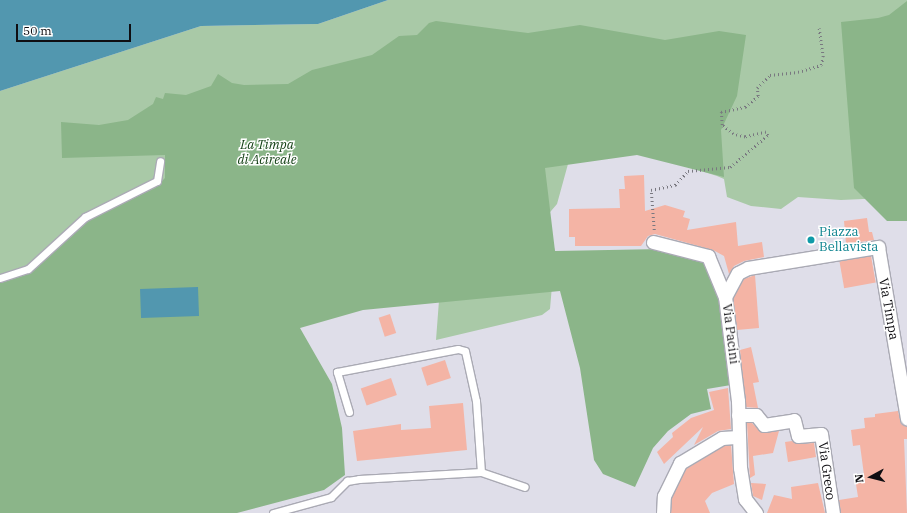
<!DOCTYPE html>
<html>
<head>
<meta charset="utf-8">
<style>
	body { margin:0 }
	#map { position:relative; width:907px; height:513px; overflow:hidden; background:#dfdee9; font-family:"IBM Plex Serif",serif }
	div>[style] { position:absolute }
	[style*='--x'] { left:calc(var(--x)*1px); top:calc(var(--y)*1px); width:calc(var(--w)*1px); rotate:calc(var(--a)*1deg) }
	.green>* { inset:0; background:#a9c9a7 }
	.forest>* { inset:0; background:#8bb589 }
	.water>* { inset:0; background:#5297af; transform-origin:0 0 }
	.building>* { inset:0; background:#f4b4a5; transform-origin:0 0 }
	.path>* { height:2.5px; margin-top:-1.25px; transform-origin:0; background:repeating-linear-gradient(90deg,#797880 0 1px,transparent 0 4px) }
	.roads { filter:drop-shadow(1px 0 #aaaab4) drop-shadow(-1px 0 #aaaab4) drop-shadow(0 1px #aaaab4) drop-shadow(0 -1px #aaaab4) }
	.lane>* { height:7px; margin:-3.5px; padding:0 3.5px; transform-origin:3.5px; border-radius:3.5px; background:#fff }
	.street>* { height:13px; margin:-6.5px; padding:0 6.5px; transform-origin:6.5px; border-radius:6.5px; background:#fff }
	.dots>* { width:11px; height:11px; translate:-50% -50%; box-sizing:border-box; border:2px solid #fff; border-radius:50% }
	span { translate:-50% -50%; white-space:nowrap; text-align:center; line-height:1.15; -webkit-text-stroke:3px #fff; paint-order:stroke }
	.park-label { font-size:13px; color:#0e3b0f; font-style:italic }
	.culture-label { font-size:13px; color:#0d838f }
	.left { translate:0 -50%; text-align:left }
	.street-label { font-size:13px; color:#0f0e12 }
	.north { position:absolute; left:851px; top:457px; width:40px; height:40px; -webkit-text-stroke:3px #fff; paint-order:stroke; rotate:263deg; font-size:11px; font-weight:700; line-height:16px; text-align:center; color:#0f0e12 }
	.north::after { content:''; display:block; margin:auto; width:14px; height:18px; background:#0f0e12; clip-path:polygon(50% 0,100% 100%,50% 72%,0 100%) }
	.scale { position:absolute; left:16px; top:24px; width:115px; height:18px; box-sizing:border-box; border:2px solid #0f0e12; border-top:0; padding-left:5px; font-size:12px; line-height:14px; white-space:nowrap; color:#0f0e12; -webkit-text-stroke:3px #fff; paint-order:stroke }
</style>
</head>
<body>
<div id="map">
	<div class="green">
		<i style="clip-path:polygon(388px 0,907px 0,907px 197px,841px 200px,798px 197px,781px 209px,751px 206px,727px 197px,724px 179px,717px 176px,612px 143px,568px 164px,557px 204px,545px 218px,555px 251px,550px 309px,542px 315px,436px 340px,441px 274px,0 331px,0 91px,201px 26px,318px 24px)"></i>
	</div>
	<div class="forest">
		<i style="clip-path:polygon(907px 1px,907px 221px,887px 221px,854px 188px,841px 22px,878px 18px,889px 15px)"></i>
		<i style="clip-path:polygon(436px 21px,528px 33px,580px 25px,665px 40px,719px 31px,746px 35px,737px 96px,721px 130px,724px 177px,637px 155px,545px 168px,555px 251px,662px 249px,703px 259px,717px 285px,731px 385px,707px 389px,711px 409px,691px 414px,668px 431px,653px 448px,635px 487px,603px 474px,594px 460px,580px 368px,560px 291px,363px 310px,300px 328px,332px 384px,342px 428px,345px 475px,324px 490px,237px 513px,0 513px,0 282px,29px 273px,87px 220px,155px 188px,165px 178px,165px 155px,62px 158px,61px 122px,99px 125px,128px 120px,153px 104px,156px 97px,163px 99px,165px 93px,186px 95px,211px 86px,218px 74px,232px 83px,244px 85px,288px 84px,312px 70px,372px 55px,399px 36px,417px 35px,429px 23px)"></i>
	</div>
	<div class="water">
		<i style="clip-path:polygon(0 0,388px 0,318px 24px,201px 26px,0 91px)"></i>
		<i style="left:198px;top:287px;width:29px;height:58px;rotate:88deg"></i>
	</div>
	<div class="building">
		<i style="clip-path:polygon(644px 175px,645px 211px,665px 205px,685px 211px,683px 217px,690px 219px,687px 230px,736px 222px,738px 246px,762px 242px,764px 257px,744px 261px,734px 266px,729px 274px,724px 256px,713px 250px,655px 234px,648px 236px,641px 246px,575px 246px,575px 237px,569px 237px,569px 209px,620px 208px,619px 189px,625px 189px,624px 176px)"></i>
		<i style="clip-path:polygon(867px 218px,869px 232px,872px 232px,874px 240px,846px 244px,844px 221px)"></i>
		<i style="left:871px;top:256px;width:27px;height:32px;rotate:80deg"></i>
		<i style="clip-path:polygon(755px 275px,759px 328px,737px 330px,733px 299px,744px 279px)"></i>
		<i style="left:390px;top:314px;width:20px;height:12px;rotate:72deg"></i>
		<i style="clip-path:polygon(751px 347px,759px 382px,753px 383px,758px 408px,746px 407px,740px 350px)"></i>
		<i style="left:445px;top:360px;width:19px;height:25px;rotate:72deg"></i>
		<i style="left:391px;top:378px;width:18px;height:32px;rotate:71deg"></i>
		<i style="clip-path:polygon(728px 388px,731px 429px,718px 431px,694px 445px,703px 427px,664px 464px,657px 452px,673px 437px,672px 433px,691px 418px,714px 410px,709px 392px)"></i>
		<i style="clip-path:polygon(463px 403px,467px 450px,357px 461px,353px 431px,401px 424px,401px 430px,431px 428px,429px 406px)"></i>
		<i style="clip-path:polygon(898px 411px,901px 424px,907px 427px,907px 439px,904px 439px,907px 513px,841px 513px,839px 500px,858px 497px,855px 478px,864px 475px,860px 445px,853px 446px,851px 430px,865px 428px,864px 418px,875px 417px,875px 414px)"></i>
		<i style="clip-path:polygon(747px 423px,752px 423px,762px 433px,779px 431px,773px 453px,753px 456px,755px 475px,750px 478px)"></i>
		<i style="clip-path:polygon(792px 441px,798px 444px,814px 443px,816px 457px,788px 462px,785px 442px)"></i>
		<i style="clip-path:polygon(731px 445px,734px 484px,712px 493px,705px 501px,710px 513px,671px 513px,672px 498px,686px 469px,724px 446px)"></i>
		<i style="clip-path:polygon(751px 483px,766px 484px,762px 500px,753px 496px)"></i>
		<i style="clip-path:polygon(818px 483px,825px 513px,767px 513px,774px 495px,792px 499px,791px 487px)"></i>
	</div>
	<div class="path">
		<i style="--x:654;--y:230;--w:40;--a:-94.3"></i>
		<i style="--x:651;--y:190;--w:25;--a:-12"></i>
		<i style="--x:675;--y:185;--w:19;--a:-47"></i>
		<i style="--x:688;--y:171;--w:42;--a:-5.4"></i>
		<i style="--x:730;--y:167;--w:50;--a:-40.1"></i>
		<i style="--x:768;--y:135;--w:4;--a:-124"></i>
		<i style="--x:766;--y:132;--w:22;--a:167"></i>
		<i style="--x:745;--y:137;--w:12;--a:-166"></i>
		<i style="--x:733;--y:134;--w:14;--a:-141"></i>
		<i style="--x:722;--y:125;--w:13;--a:-94"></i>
		<i style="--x:721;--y:112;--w:25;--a:-12"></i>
		<i style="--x:745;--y:107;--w:17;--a:-40"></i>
		<i style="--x:758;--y:96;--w:8;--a:-97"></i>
		<i style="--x:757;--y:88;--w:18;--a:-45"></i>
		<i style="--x:770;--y:75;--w:28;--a:-6"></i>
		<i style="--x:798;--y:72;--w:24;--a:-17"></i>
		<i style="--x:821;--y:65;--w:8;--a:-76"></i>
		<i style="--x:823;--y:57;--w:29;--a:-98"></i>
	</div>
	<div class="roads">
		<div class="lane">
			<i style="--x:0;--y:278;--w:29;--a:-18"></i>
			<i style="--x:28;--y:269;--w:77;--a:-42.4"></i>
			<i style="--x:85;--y:217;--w:80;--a:-26.6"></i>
			<i style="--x:157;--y:181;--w:20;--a:-81"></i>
			<i style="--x:349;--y:412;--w:42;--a:-106.7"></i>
			<i style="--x:337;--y:372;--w:123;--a:-10.8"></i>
			<i style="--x:458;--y:349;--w:7;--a:16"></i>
			<i style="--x:465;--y:351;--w:51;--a:77.6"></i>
			<i style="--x:476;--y:401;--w:71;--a:86"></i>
			<i style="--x:273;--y:513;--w:60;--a:-15.4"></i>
			<i style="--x:331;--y:497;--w:23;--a:-45"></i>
			<i style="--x:347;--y:481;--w:12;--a:-9"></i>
			<i style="--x:359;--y:479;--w:122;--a:-3.3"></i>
			<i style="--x:481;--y:472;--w:46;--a:18.8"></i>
		</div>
		<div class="street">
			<i style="--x:653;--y:242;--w:57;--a:14.3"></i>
			<i style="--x:708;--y:256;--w:44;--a:67.5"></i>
			<i style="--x:738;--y:415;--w:18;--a:0"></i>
			<i style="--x:756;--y:415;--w:13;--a:51"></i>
			<i style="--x:764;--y:425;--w:30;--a:-9"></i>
			<i style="--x:794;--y:420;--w:16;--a:76"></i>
			<i style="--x:798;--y:436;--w:23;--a:-5"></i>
			<i style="--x:821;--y:434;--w:80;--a:81.4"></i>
			<i style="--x:663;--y:513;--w:17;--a:-87"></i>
			<i style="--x:664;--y:496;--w:37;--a:-64"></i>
			<i style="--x:680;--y:463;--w:49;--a:-30.8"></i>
			<i style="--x:722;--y:438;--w:16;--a:-4"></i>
			<i style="--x:756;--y:513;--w:18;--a:-128"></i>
			<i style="--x:745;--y:499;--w:31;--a:-99"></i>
			<i style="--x:740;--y:468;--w:67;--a:-91.7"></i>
			<i style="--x:738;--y:401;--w:105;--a:-97.1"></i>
			<i style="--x:725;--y:297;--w:27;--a:-62"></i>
			<i style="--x:738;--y:273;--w:11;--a:-27"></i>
			<i style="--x:748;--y:268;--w:132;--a:-9.2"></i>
			<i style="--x:878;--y:247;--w:174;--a:80.4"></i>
		</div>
	</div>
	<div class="dots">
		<i style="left:811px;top:240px;background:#0f9aa8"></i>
	</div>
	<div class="park-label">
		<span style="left:267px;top:153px">La Timpa<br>di Acireale</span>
	</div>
	<div class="culture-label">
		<span class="left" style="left:819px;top:240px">Piazza<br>Bellavista</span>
	</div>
	<div class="street-label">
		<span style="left:888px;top:309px;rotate:80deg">Via Timpa</span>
		<span style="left:730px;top:334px;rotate:83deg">Via Pacini</span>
		<span style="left:826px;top:471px;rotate:82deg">Via Greco</span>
	</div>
	<div class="north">N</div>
	<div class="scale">50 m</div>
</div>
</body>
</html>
